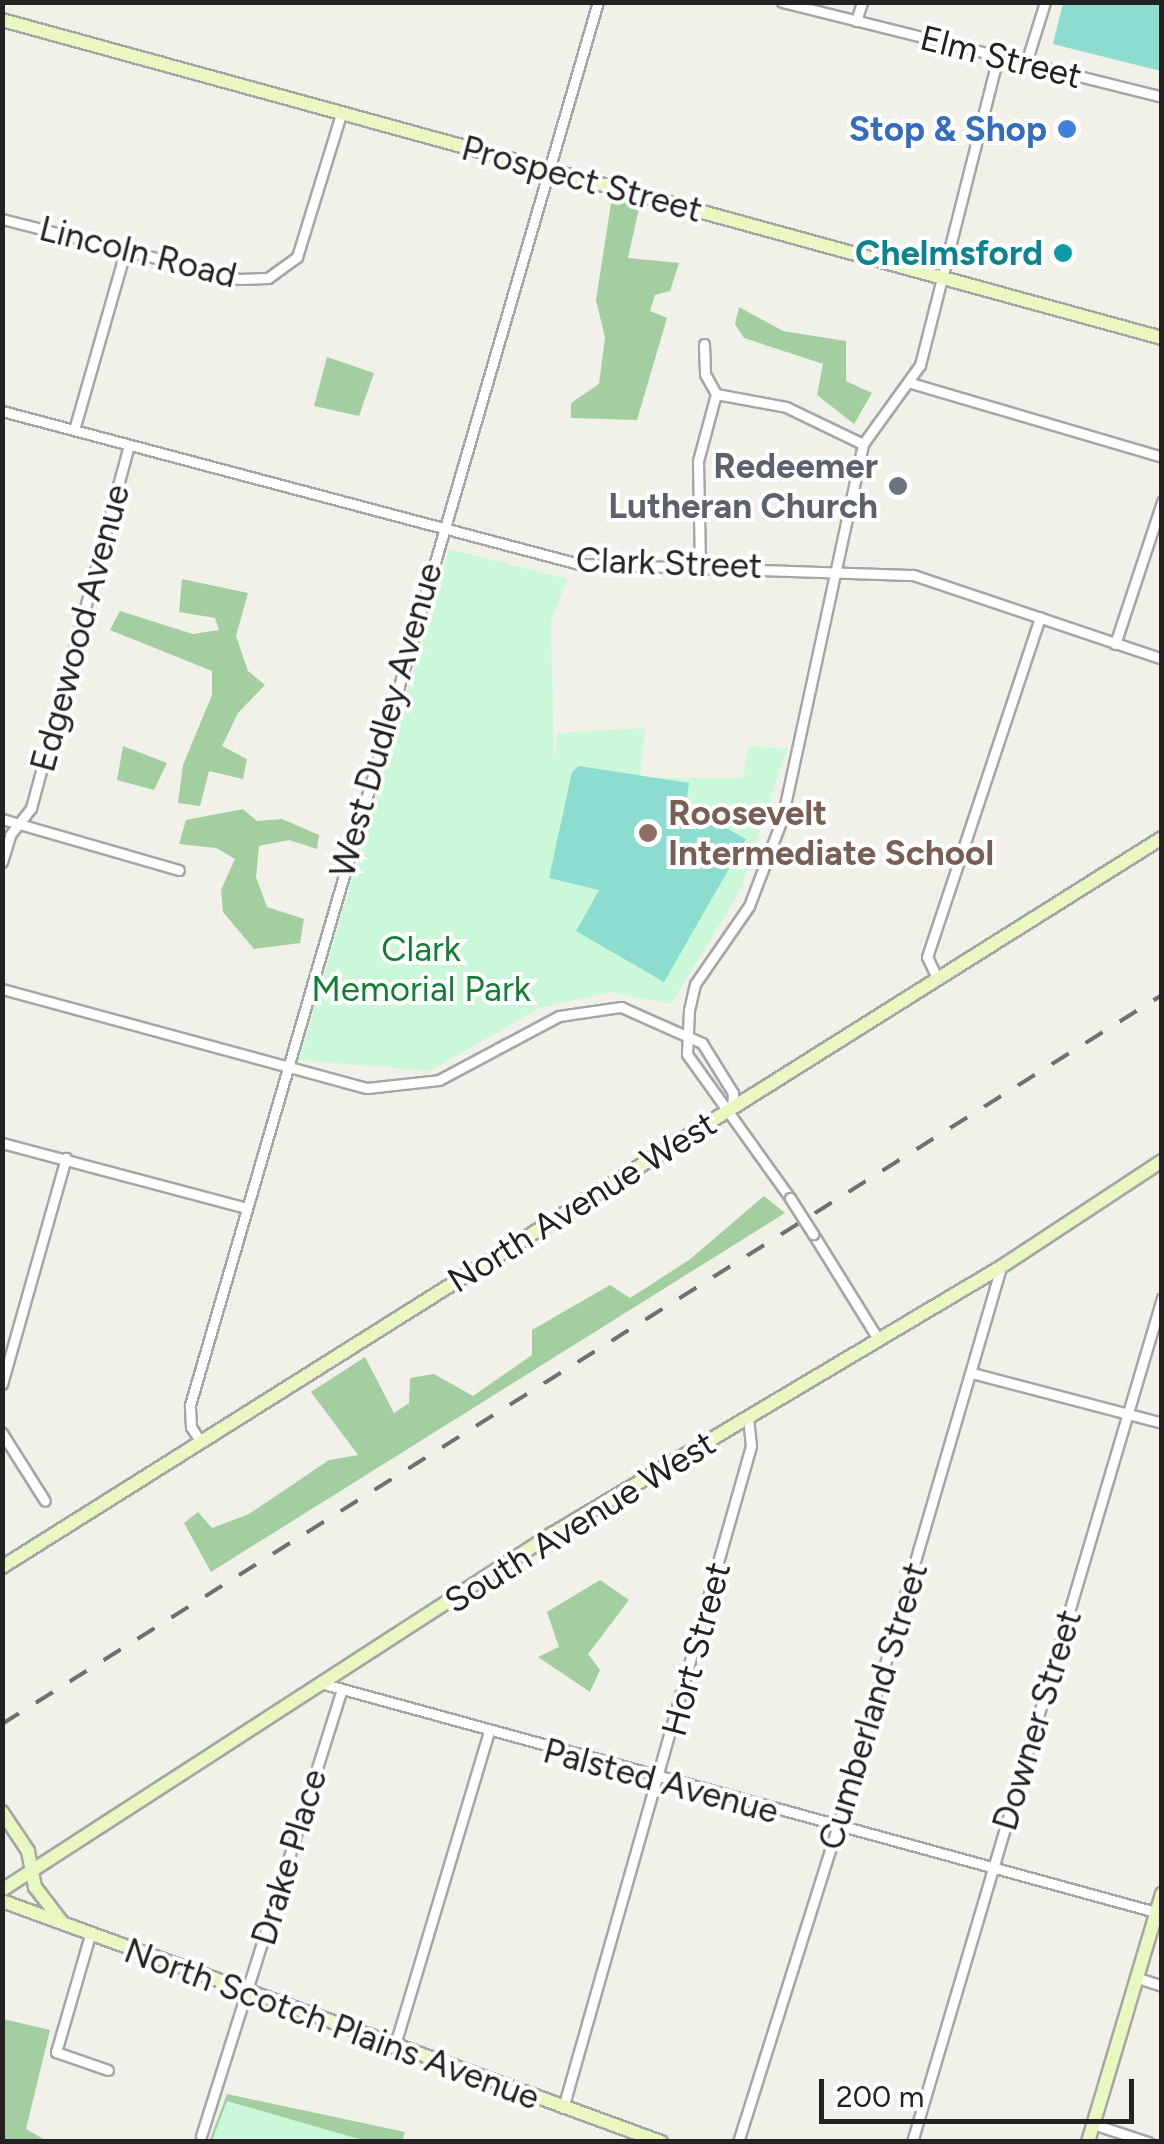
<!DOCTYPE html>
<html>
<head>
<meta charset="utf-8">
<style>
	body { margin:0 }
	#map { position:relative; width:1164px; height:2144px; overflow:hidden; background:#f2f1e9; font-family:Figtree,sans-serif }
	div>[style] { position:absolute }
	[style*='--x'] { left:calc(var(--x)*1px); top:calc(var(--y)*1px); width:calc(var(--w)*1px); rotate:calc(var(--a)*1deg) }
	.forest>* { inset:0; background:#a3cfa0 }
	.park>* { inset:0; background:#caf8d8 }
	.pitch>* { inset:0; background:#8cdccf }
	.roads { filter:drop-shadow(2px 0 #a6a6a6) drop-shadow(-2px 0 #a6a6a6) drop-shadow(0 2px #a6a6a6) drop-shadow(0 -2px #a6a6a6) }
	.street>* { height:9px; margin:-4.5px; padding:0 4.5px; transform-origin:4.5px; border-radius:4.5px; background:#fff }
	.secondary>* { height:12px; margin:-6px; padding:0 6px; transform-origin:6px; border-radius:6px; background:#e9f7c1 }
	.rail>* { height:4px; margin-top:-2px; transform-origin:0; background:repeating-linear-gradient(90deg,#707070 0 20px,transparent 0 40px) }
	.bridges { filter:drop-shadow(2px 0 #a6a6a6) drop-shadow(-2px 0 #a6a6a6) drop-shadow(0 2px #a6a6a6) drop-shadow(0 -2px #a6a6a6) }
	.street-bridge>* { height:9px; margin:-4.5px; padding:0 4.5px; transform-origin:4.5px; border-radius:4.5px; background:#fff }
	.dots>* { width:28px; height:28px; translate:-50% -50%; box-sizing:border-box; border:5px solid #fff; border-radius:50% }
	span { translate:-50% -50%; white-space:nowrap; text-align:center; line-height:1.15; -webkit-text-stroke:8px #fff; paint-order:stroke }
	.street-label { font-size:35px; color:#222 }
	.shop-label { font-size:35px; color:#366cbe; font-weight:700 }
	.right { translate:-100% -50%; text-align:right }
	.culture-label { font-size:35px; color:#0d838f; font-weight:700 }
	.worship-label { font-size:35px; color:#5b616d; font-weight:700 }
	.education-label { font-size:35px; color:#785e54; font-weight:700 }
	.left { translate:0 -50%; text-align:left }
	.park-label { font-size:35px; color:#117f33 }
	.frame { position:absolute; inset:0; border:5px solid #222; pointer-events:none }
	.scale { position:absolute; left:819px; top:2079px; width:315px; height:45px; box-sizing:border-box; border:5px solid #222; border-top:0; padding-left:12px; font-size:30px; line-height:35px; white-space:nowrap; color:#222; -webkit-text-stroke:8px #fff; paint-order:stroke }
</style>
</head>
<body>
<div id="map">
	<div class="forest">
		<i style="clip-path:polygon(612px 197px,640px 204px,628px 258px,679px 263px,670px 291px,655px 295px,650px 311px,667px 318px,637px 420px,571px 418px,571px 403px,599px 384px,605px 338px,596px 300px)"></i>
		<i style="clip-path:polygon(739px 307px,783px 331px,846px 341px,846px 381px,872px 393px,854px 424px,817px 395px,823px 364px,744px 338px,735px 324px)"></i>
		<i style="clip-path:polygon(327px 357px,374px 373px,359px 416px,314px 406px)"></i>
		<i style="clip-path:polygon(182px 579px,248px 593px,236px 636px,248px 671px,265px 685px,238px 713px,222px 746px,247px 759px,243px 779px,209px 771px,200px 806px,178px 803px,183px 765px,212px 695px,212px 671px,110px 630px,120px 611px,193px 634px,219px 630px,215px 618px,179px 612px)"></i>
		<i style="clip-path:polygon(123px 746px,167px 763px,154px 790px,117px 780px)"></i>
		<i style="clip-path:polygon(243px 809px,257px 821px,282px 819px,319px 835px,317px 849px,289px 840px,259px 846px,256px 877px,267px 907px,304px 919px,300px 943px,254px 949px,223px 912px,221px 890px,235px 859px,216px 848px,179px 844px,186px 820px)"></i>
		<i style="clip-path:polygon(764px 1196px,785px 1213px,211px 1572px,184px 1523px,198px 1512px,212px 1528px,249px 1514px,329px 1460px,358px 1455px,311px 1392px,365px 1357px,394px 1413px,409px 1403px,410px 1378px,434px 1374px,473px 1396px,532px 1355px,532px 1330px,610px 1285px,630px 1298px,689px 1260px)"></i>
		<i style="clip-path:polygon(600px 1580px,629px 1600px,588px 1654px,600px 1670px,590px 1692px,538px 1657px,559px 1647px,547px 1612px)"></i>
		<i style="clip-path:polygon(3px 2019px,50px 2030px,26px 2129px,47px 2141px,3px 2141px)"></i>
		<i style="clip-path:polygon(227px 2094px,405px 2132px,402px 2141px,209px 2142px)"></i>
	</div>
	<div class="park">
		<i style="clip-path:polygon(449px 549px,567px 579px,551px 622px,554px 761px,558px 733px,645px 728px,640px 778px,743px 778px,749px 746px,787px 749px,740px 891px,671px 1004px,611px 992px,539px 1008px,430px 1071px,299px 1060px)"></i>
		<i style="clip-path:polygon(227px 2101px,366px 2141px,212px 2141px)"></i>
	</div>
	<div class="pitch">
		<i style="clip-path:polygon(1063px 3px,1161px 3px,1161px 71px,1053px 44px)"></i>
		<i style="clip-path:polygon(579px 766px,689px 783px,686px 806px,746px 839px,664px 982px,576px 931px,599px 890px,549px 878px,572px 772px)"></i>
	</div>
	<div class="roads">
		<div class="street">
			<i style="--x:782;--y:2;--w:392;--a:14"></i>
			<i style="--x:856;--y:21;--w:20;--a:-72"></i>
			<i style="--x:1026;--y:63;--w:64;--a:-72.7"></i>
			<i style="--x:2;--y:219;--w:244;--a:14.2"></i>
			<i style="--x:239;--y:279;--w:29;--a:-2"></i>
			<i style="--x:268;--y:278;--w:36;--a:-36"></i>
			<i style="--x:297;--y:257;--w:150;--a:-72.9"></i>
			<i style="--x:704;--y:344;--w:30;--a:88"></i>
			<i style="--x:705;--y:374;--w:23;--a:61"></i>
			<i style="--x:911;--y:383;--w:262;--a:16.4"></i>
			<i style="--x:2;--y:411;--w:597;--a:14.85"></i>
			<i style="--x:579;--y:564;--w:334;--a:1.9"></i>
			<i style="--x:913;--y:575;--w:263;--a:18.6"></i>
			<i style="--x:74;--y:430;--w:185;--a:-74"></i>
			<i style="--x:700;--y:565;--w:104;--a:-91.1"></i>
			<i style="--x:698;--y:461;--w:69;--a:-75"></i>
			<i style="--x:716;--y:394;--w:71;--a:10.5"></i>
			<i style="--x:786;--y:407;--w:85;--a:25.7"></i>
			<i style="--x:1115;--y:644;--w:150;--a:-71.7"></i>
			<i style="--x:2;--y:819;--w:184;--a:16.1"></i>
			<i style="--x:2;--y:862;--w:28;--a:-73"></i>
			<i style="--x:10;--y:835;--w:34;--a:-52"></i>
			<i style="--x:31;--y:808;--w:375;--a:-74.9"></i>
			<i style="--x:937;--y:978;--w:23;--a:-115"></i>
			<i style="--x:927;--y:957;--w:358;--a:-71.6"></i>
			<i style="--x:2;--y:989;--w:378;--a:15.2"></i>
			<i style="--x:367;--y:1088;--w:72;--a:-6.3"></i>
			<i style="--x:439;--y:1080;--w:136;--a:-28.1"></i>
			<i style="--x:559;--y:1016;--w:63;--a:-8.3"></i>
			<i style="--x:621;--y:1007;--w:89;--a:24"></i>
			<i style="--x:702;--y:1043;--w:59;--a:58.2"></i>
			<i style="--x:733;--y:1093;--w:15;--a:94"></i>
			<i style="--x:2;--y:1143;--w:253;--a:14.9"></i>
			<i style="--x:790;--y:1198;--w:177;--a:-125.6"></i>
			<i style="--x:687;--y:1054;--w:44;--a:-87.4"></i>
			<i style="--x:689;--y:1010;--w:27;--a:-77"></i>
			<i style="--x:695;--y:984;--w:95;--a:-55.3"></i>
			<i style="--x:749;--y:906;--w:93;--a:-69.2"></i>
			<i style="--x:782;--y:819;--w:384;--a:-77.8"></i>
			<i style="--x:863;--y:444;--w:97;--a:-54.2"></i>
			<i style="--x:920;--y:365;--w:319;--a:-75.8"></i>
			<i style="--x:813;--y:1234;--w:123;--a:58.2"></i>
			<i style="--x:972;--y:1373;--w:196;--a:14.7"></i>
			<i style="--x:2;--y:1384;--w:235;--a:-74.2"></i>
			<i style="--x:2;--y:1433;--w:80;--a:57.7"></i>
			<i style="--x:201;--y:1442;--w:18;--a:-124"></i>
			<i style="--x:191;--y:1427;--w:22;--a:-93"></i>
			<i style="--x:190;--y:1405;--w:1461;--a:-73.79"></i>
			<i style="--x:324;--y:1684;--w:863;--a:15.33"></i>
			<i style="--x:90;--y:1935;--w:122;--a:106.2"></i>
			<i style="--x:56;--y:2052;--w:55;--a:19.1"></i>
			<i style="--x:1138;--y:1978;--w:25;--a:18"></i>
			<i style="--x:394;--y:2048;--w:328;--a:-73.3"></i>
			<i style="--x:563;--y:2108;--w:688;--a:-74.15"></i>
			<i style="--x:751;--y:1446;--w:27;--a:-96"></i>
			<i style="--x:1093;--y:2124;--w:58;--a:18.1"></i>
			<i style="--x:201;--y:2136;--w:465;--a:-72.5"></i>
			<i style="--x:738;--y:2142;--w:329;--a:-72.5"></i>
			<i style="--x:837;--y:1828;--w:584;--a:-73.7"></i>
			<i style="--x:912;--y:2142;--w:880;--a:-73.5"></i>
		</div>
		<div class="secondary">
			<i style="--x:2;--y:20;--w:1203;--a:15.33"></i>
			<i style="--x:2;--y:1567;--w:1370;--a:-32.15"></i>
			<i style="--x:2;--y:1812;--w:47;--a:56.3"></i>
			<i style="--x:28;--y:1851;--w:37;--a:79"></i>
			<i style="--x:35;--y:1887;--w:44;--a:52.4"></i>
			<i style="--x:2;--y:1890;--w:655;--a:-32.91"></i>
			<i style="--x:552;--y:1534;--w:522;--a:-30.74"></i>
			<i style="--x:1001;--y:1267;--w:193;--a:-33.4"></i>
			<i style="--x:2;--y:1901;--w:702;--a:20.09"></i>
			<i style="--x:1088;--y:2142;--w:259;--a:-73.4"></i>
		</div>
	</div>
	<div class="rail">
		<i style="--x:2;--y:1724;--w:1370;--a:-32.15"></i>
	</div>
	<div class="bridges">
		<div class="street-bridge">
			<i style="--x:790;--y:1198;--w:43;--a:57.4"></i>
		</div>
	</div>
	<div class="dots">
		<i style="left:1067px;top:129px;background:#3f7fe0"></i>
		<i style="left:1063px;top:253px;background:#0f9aa8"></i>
		<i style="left:898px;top:486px;background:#6b7280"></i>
		<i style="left:648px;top:833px;background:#8d6e63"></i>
	</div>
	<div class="street-label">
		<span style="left:1001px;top:57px;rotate:14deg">Elm Street</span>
		<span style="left:582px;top:179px;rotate:15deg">Prospect Street</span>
		<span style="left:138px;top:252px;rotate:14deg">Lincoln Road</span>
		<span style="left:669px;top:563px;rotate:2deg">Clark Street</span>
		<span style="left:80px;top:628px;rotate:-75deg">Edgewood Avenue</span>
		<span style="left:386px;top:720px;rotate:-74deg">West Dudley Avenue</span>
		<span style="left:582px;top:1202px;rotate:-32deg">North Avenue West</span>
		<span style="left:580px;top:1522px;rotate:-32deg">South Avenue West</span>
		<span style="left:696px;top:1649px;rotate:-75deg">Hort Street</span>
		<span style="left:873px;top:1706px;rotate:-73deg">Cumberland Street</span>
		<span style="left:1037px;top:1720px;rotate:-73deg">Downer Street</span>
		<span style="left:661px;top:1781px;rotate:15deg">Palsted Avenue</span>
		<span style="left:289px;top:1857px;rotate:-73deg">Drake Place</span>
		<span style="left:332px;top:2024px;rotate:20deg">North Scotch Plains Avenue</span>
	</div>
	<div class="shop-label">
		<span class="right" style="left:1047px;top:129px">Stop &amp; Shop</span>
	</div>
	<div class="culture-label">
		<span class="right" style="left:1043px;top:253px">Chelmsford</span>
	</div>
	<div class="worship-label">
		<span class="right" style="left:878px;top:486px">Redeemer<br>Lutheran Church</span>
	</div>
	<div class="education-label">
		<span class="left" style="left:668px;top:833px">Roosevelt<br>Intermediate School</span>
	</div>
	<div class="park-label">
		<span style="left:421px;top:969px">Clark<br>Memorial Park</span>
	</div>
	<div class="frame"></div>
	<div class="scale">200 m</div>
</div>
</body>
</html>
